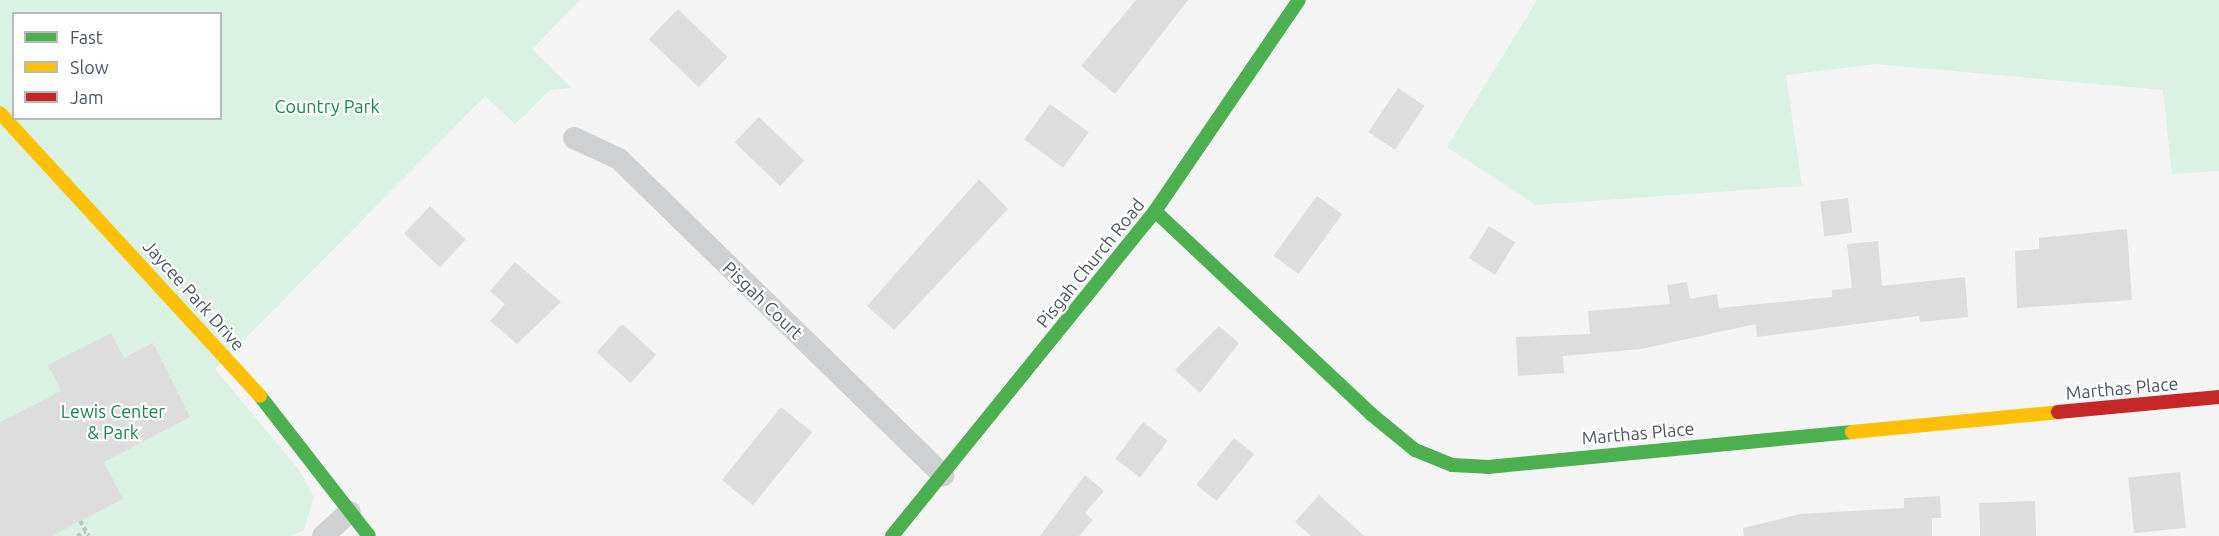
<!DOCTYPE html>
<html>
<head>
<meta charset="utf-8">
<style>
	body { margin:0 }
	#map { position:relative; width:2219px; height:536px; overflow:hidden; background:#f4f4f4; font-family:Ubuntu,sans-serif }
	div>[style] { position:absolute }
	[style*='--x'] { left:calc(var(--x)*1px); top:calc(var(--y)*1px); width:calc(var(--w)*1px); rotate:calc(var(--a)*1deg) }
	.green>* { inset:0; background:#d9f2e3 }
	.building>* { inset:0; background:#ddddde; transform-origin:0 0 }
	.path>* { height:4px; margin-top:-2px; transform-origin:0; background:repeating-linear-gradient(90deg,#bcc7c4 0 4.5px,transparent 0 7.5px) }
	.street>* { height:22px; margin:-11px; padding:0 11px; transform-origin:11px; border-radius:11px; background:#ced0d2 }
	.fast>* { height:14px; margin:-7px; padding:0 7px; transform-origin:7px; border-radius:7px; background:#4caf50 }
	.slow>* { height:14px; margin:-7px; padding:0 7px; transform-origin:7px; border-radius:7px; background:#ffc107 }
	.jam>* { height:14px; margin:-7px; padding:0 7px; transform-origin:7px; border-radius:7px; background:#c62828 }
	span { translate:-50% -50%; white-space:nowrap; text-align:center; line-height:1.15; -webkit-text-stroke:4.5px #fff; paint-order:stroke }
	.park-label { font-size:18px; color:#17864f }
	.street-label { font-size:18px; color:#4a5661 }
	.legend { position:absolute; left:12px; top:12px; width:210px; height:108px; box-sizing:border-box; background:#fff; border:2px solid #b7bbc0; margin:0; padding:8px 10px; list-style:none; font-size:18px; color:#4a5661 }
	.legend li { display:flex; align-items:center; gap:12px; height:30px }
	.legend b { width:30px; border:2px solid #b7bbc0 }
</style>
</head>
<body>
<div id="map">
	<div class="green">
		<i style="clip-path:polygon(evenodd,0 0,580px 0,532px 49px,572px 88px,550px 90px,515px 124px,485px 96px,215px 369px,299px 470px,314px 497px,304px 530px,291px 536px,0 536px,0 0,14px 14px,220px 14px,220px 118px,14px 118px,14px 14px)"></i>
		<i style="clip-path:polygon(1537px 0,2219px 0,2219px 171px,2172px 174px,2163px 90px,1875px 64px,1786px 75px,1802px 186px,1536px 205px,1447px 147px)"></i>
	</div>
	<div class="building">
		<i style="clip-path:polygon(1136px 0,1188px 0,1115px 94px,1081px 66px)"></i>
		<i style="left:678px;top:9px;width:69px;height:42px;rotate:44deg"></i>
		<i style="left:1398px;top:88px;width:32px;height:53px;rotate:34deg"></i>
		<i style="left:1050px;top:104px;width:48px;height:44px;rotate:36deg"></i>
		<i style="left:759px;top:117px;width:63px;height:35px;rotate:44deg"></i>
		<i style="clip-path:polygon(979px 179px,1008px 209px,894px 330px,867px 306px)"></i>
		<i style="left:1317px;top:196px;width:31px;height:74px;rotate:36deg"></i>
		<i style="left:1848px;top:198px;width:35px;height:28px;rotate:83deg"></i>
		<i style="left:430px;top:206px;width:49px;height:38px;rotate:43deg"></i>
		<i style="left:1489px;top:226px;width:31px;height:38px;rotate:32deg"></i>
		<i style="clip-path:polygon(2127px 229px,2132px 300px,2017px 308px,2015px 251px,2039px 249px,2039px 238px)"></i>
		<i style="clip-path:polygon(1878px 241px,1882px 286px,1965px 277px,1968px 317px,1920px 322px,1919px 316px,1757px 337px,1756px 324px,1641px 349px,1563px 356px,1564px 373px,1518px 376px,1516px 337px,1590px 334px,1588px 311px,1670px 304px,1667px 285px,1687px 282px,1690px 299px,1717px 294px,1719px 308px,1832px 297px,1832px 290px,1852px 288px,1847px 244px)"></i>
		<i style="clip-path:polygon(515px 262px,561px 302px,517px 344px,490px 321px,505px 304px,490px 291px)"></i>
		<i style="left:622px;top:324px;width:46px;height:38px;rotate:42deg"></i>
		<i style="clip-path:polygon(1219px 326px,1239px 343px,1200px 393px,1175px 370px)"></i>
		<i style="clip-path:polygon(111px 333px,124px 358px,153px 343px,190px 417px,104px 462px,123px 499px,51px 536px,0 536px,0 422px,61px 391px,48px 365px)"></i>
		<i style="left:781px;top:407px;width:40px;height:94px;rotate:39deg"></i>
		<i style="left:1143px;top:422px;width:31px;height:46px;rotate:37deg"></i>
		<i style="left:1234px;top:438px;width:26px;height:60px;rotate:39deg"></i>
		<i style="left:2180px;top:472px;width:56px;height:52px;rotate:84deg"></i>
		<i style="clip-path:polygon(1085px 475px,1104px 491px,1085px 513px,1093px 520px,1079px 536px,1040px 536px)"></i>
		<i style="clip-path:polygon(1319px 495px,1364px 536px,1311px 536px,1295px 522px)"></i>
		<i style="clip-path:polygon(1940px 496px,1941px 518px,1932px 518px,1932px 536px,1744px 536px,1743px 528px,1800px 514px,1904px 508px,1904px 498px)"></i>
		<i style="left:2035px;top:501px;width:35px;height:56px;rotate:88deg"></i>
	</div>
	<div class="path">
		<i style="--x:80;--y:521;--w:17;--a:59"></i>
		<i style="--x:77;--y:536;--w:10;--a:-29"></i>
	</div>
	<div class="street">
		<i style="--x:574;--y:138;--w:50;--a:25"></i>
		<i style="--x:619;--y:159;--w:453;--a:44.3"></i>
		<i style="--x:323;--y:536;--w:36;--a:-42"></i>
	</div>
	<div class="fast">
		<i style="--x:1155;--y:211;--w:296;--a:43.2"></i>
		<i style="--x:1371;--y:414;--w:57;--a:39.3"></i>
		<i style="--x:1415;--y:450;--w:40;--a:22"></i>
		<i style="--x:1452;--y:465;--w:36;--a:3"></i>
		<i style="--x:1488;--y:467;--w:366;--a:-5.5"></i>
		<i style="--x:260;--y:396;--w:177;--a:52.1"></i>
		<i style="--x:892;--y:536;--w:418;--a:-51"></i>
		<i style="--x:1155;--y:211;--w:255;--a:-55.7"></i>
	</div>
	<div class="slow">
		<i style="--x:0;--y:113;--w:384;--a:47.4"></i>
		<i style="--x:1852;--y:432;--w:207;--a:-5.5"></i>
	</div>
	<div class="jam">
		<i style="--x:2058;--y:412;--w:162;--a:-5.3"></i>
	</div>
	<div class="park-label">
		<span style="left:327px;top:106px">Country Park</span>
		<span style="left:113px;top:422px">Lewis Center<br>&amp; Park</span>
	</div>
	<div class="street-label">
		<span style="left:1090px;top:263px;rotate:-51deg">Pisgah Church Road</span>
		<span style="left:194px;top:295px;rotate:48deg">Jaycee Park Drive</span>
		<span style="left:763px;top:300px;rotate:44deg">Pisgah Court</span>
		<span style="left:2122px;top:388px;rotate:-5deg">Marthas Place</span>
		<span style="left:1638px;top:433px;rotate:-5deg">Marthas Place</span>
	</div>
	<ul class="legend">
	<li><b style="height:8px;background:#4caf50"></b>Fast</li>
	<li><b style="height:8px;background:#ffc107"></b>Slow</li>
	<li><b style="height:8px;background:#c62828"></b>Jam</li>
	</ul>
</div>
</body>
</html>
